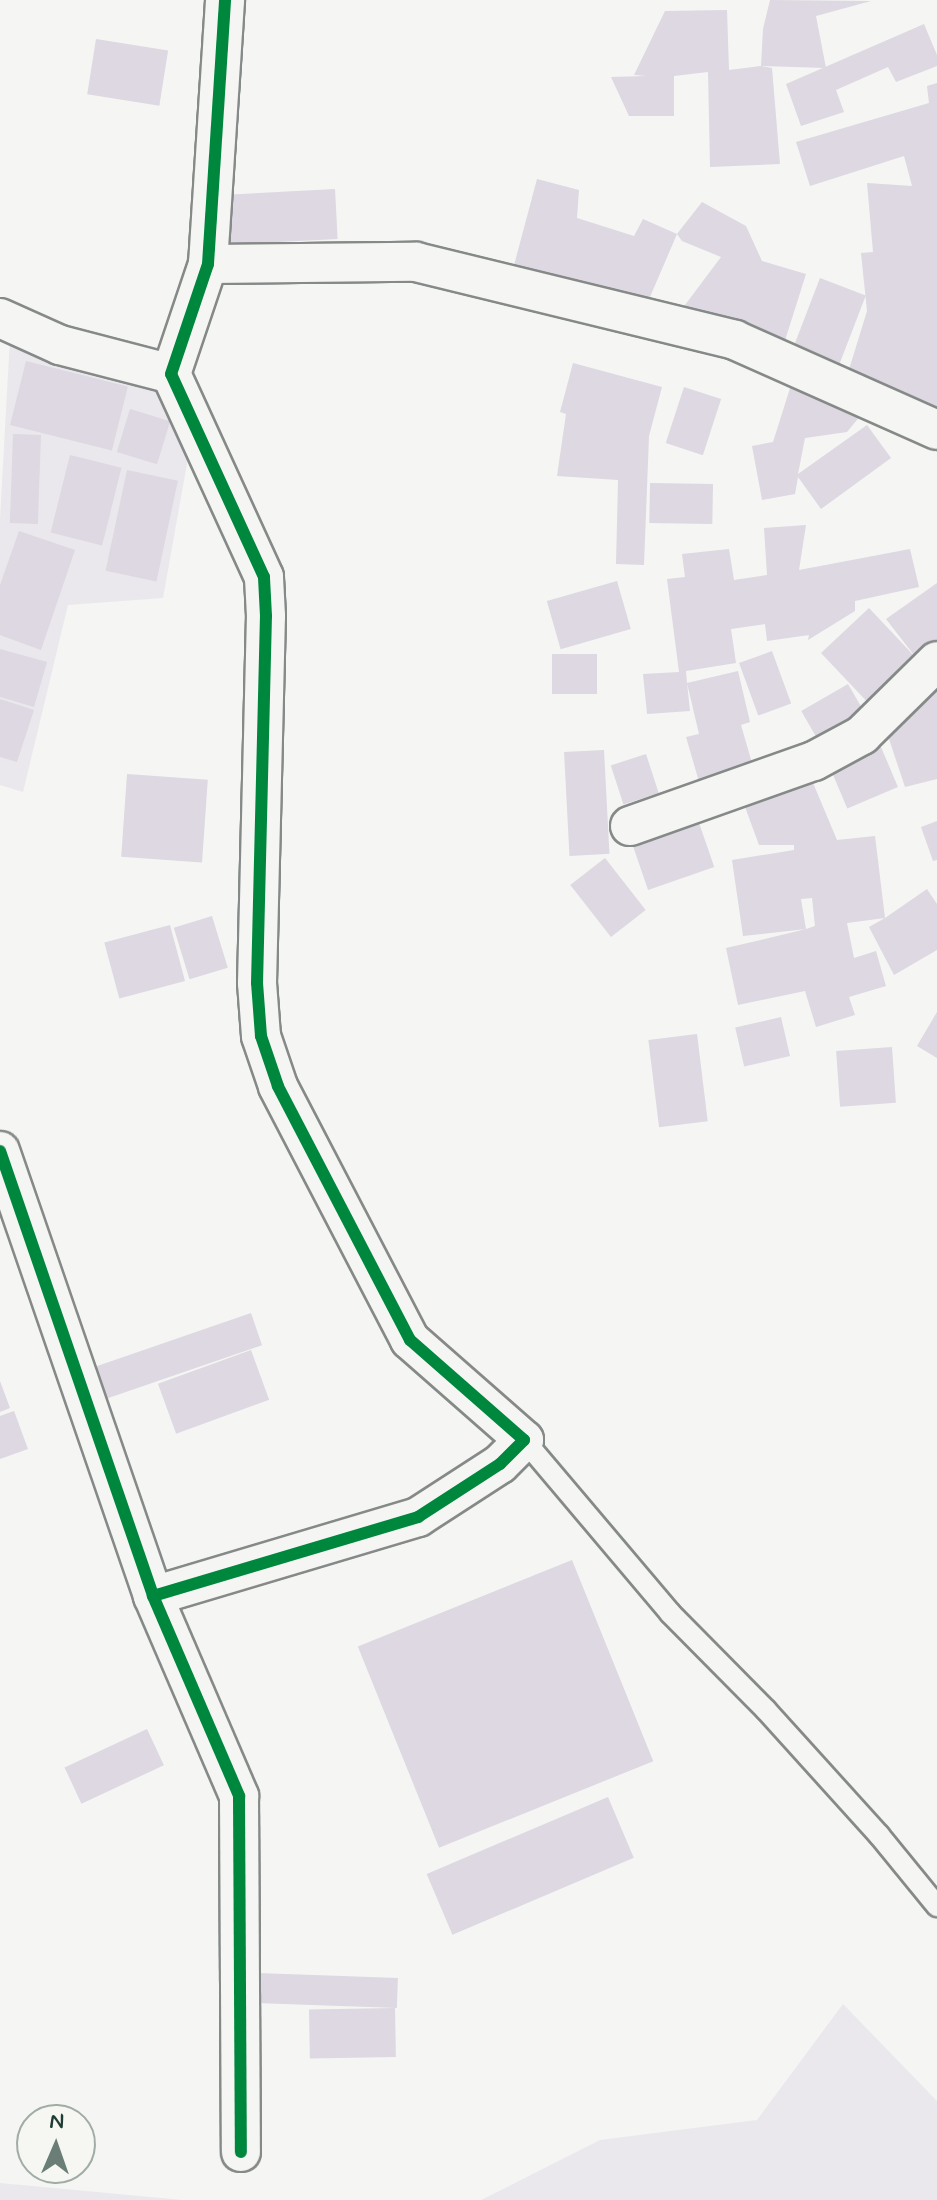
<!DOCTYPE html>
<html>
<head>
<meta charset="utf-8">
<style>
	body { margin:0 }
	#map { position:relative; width:937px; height:2200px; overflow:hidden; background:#f5f5f3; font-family:Mynerve,sans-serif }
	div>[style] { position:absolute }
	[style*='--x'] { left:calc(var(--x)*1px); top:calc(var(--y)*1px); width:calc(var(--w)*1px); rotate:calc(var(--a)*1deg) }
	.built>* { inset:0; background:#eae8ec }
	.building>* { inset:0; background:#ddd8e1; transform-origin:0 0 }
	.roads { filter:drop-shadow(2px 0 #858a88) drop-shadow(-2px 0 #858a88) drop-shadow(0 2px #858a88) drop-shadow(0 -2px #858a88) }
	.lane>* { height:20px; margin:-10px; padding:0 10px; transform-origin:10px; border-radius:10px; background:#f5f5f3 }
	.street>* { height:38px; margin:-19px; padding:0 19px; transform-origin:19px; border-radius:19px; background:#f5f5f3 }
	.cycleway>* { height:12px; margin:-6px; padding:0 6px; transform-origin:6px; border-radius:6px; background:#00873e }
	span { translate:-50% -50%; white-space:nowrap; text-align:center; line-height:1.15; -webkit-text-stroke:7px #f6f6f2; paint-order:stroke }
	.north { position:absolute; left:16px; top:2104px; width:80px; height:80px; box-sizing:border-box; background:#f6f6f2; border:2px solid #a0aca6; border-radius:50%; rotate:2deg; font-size:22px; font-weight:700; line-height:32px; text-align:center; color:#1f3d34 }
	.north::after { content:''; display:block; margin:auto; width:28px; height:36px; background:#6a7d77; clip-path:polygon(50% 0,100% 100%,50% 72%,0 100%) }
</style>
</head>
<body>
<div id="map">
	<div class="built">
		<i style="clip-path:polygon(10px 338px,152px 382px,188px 458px,163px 598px,68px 605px,23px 792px,0 785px,0 519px)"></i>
		<i style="clip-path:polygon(843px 2004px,937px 2101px,937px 2200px,481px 2200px,600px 2140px,757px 2120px)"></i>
		<i style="clip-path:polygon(0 2183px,182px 2200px,0 2200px)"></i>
	</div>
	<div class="building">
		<i style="clip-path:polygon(770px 0,871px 1px,816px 16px,826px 68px,761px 66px,772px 68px,780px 164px,710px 167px,708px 72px,674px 76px,674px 116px,629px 116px,611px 77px,647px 76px,634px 75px,665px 11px,727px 10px,729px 70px,761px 66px,763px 29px)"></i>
		<i style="clip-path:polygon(924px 24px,937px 55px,937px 66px,896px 82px,888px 67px,836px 90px,844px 112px,801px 126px,786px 84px)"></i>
		<i style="left:96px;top:39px;width:73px;height:56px;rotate:9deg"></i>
		<i style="clip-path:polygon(937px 83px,937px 413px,847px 376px,867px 311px,861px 253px,873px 252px,867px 183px,912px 186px,904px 156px,810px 186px,796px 142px,929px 103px,927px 86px)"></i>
		<i style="clip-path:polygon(537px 179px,579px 190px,577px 218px,634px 236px,643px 219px,677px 234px,702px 202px,746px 226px,762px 261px,806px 274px,782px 350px,679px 313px,721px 257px,682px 241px,677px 234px,647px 304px,513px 269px)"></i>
		<i style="left:335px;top:189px;width:50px;height:109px;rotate:87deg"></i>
		<i style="left:820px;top:278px;width:49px;height:76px;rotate:21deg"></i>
		<i style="left:26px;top:361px;width:105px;height:66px;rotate:14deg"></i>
		<i style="clip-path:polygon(573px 363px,662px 387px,649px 436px,644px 565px,616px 564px,618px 480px,557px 476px,566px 414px,560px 412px)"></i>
		<i style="clip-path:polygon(791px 385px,866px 409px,847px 432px,805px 438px,798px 474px,867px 425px,891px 458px,821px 509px,798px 477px,795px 494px,762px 500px,752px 446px,773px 442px)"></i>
		<i style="left:684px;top:387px;width:39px;height:59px;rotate:18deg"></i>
		<i style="left:130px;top:409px;width:42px;height:45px;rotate:17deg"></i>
		<i style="left:13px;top:434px;width:28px;height:89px;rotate:2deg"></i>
		<i style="left:70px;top:455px;width:53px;height:80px;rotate:14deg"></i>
		<i style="left:127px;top:470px;width:52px;height:103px;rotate:12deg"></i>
		<i style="left:650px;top:483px;width:63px;height:40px;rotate:1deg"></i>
		<i style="clip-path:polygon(806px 525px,799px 570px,910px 549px,919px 587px,855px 601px,855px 611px,808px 640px,809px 635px,767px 641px,765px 624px,731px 629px,736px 663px,686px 671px,687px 683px,738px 671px,750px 722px,741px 725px,754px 770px,700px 785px,686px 737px,699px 734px,687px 683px,690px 711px,647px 714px,643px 674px,679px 672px,667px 579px,685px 577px,682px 554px,729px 549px,734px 580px,767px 575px,764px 528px)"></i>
		<i style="clip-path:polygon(19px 531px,75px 550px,41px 650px,0 635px,0 585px)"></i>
		<i style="left:617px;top:581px;width:50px;height:73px;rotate:74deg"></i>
		<i style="clip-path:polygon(937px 583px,937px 650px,873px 708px,821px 653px,869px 608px,917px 659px,886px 619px)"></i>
		<i style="clip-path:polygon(0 649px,47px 662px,34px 707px,0 697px)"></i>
		<i style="left:772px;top:651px;width:56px;height:35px;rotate:70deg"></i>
		<i style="left:552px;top:654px;width:45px;height:40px"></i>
		<i style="clip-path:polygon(937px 673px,937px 779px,905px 787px,884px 724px)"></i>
		<i style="left:848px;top:684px;width:44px;height:54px;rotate:60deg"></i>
		<i style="clip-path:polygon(0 699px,34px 710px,17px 762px,0 757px)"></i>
		<i style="left:878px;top:740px;width:51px;height:55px;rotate:67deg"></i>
		<i style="left:604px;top:750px;width:104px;height:40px;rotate:87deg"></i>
		<i style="left:646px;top:754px;width:41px;height:37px;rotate:72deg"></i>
		<i style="clip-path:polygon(808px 771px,837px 840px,875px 836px,885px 918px,927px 889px,937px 904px,937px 950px,894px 975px,869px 927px,885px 918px,847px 923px,854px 958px,876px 951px,886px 986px,849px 997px,855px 1015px,816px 1027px,805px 991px,738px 1005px,726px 948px,769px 938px,806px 929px,815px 926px,812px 898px,801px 899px,806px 929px,743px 936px,732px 860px,794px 850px,794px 845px,759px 845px,741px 796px)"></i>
		<i style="left:127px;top:774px;width:81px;height:83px;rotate:4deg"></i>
		<i style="left:697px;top:817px;width:53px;height:70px;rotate:71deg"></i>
		<i style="clip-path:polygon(937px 821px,937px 860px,933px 861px,921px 827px)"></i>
		<i style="left:605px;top:858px;width:66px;height:44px;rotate:52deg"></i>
		<i style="left:212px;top:916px;width:54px;height:40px;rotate:73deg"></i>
		<i style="left:170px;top:925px;width:58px;height:68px;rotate:75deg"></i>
		<i style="clip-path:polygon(937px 1012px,937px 1058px,917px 1046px)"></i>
		<i style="left:781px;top:1017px;width:40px;height:47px;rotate:77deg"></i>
		<i style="left:697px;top:1034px;width:88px;height:49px;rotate:83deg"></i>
		<i style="left:892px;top:1047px;width:56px;height:56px;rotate:86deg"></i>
		<i style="left:251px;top:1313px;width:34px;height:171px;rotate:71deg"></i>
		<i style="left:251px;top:1350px;width:53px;height:99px;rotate:70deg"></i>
		<i style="clip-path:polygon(0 1381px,10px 1408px,0 1412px)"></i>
		<i style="clip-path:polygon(14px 1411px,28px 1449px,0 1459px,0 1416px)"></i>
		<i style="left:572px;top:1560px;width:217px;height:231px;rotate:68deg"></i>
		<i style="left:147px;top:1729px;width:40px;height:91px;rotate:65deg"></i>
		<i style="left:608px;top:1797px;width:66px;height:197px;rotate:67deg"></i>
		<i style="left:257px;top:1973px;width:141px;height:30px;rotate:2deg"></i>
		<i style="left:395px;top:2008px;width:49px;height:86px;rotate:89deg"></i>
	</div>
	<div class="roads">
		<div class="lane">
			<i style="--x:524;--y:1440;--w:226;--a:49.8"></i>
			<i style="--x:670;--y:1613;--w:136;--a:45.3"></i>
			<i style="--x:766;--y:1710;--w:169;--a:47.9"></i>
			<i style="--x:879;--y:1835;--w:92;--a:50.8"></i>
		</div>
		<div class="street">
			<i style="--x:208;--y:264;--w:208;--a:-0.6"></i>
			<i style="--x:416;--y:262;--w:328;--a:13.7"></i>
			<i style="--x:735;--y:340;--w:221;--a:24"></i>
			<i style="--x:0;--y:318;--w:66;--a:24.2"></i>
			<i style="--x:60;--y:345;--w:115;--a:14.6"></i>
			<i style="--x:630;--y:826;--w:195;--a:-19.5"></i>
			<i style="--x:814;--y:761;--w:55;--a:-28.4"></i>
			<i style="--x:862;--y:735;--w:105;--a:-44.6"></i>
			<i style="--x:0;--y:1151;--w:471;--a:71"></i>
			<i style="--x:153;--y:1596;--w:218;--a:66.7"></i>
			<i style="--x:239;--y:1796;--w:356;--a:89.7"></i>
			<i style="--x:153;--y:1596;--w:277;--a:-16.6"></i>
			<i style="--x:418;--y:1517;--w:98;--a:-32.9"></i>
			<i style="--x:500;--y:1464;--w:34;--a:-45"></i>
			<i style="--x:524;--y:1440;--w:152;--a:-138.7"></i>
			<i style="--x:410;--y:1340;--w:286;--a:-117.5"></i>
			<i style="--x:278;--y:1086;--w:53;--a:-108.8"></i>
			<i style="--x:261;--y:1036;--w:53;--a:-94.3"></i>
			<i style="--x:257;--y:983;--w:367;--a:-88.6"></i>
			<i style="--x:266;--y:616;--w:39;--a:-93"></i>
			<i style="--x:264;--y:577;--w:223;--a:-114.6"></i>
			<i style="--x:171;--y:374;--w:116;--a:-71.4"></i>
			<i style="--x:208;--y:264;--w:265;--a:-86.3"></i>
		</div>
	</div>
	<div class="cycleway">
		<i style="--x:0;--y:1151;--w:471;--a:71"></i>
		<i style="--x:153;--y:1596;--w:218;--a:66.7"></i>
		<i style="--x:239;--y:1796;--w:356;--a:89.7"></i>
		<i style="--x:153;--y:1596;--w:277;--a:-16.6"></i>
		<i style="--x:418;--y:1517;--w:98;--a:-32.9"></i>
		<i style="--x:500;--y:1464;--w:34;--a:-45"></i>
		<i style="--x:524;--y:1440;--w:152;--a:-138.7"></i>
		<i style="--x:410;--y:1340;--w:286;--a:-117.5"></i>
		<i style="--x:278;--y:1086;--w:53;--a:-108.8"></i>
		<i style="--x:261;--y:1036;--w:53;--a:-94.3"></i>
		<i style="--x:257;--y:983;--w:367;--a:-88.6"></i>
		<i style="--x:266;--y:616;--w:39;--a:-93"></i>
		<i style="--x:264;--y:577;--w:223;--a:-114.6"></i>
		<i style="--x:171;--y:374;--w:116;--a:-71.4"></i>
		<i style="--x:208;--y:264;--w:265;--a:-86.3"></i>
	</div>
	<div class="north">N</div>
</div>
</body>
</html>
